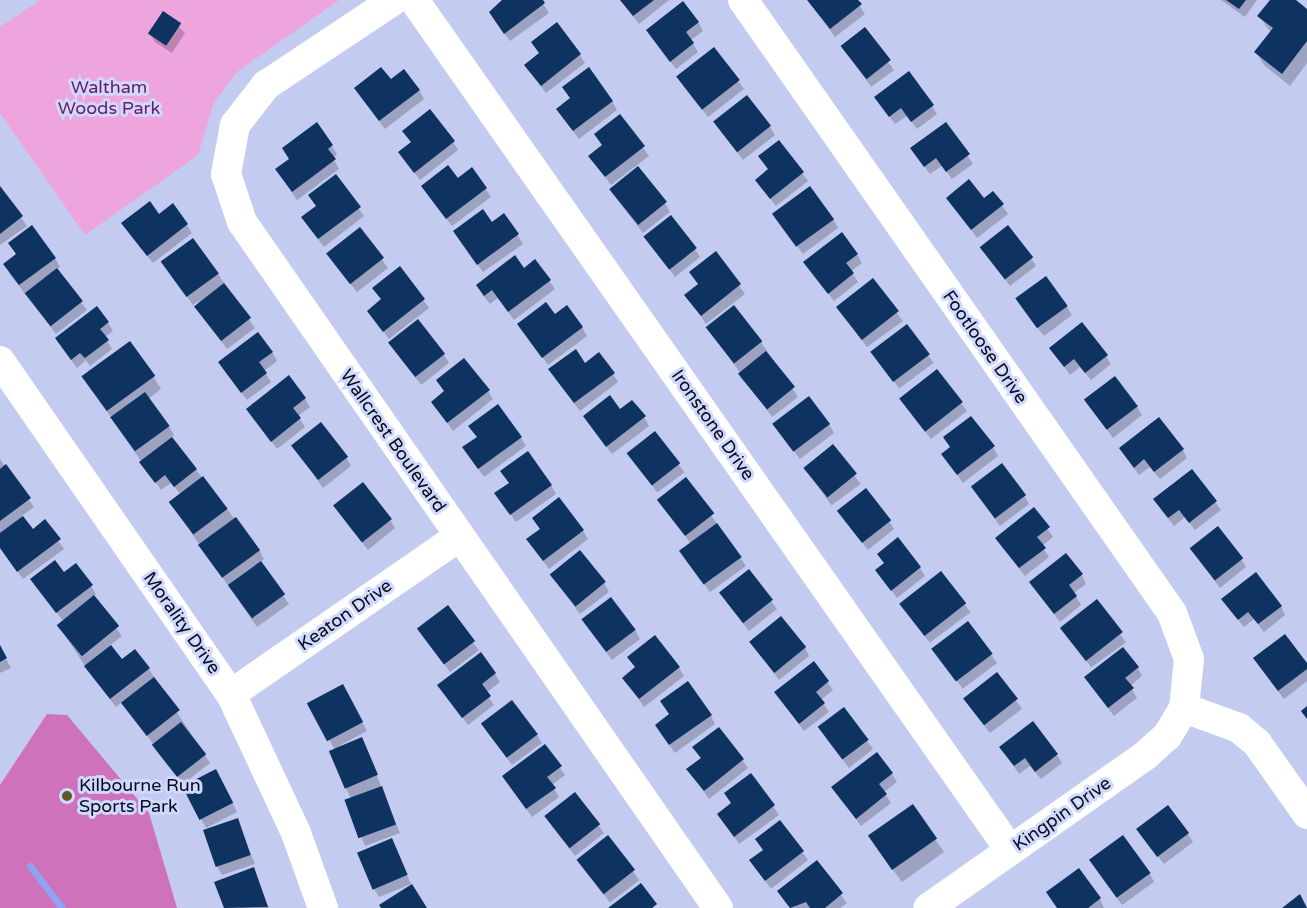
<!DOCTYPE html>
<html>
<head>
<meta charset="utf-8">
<style>
	body { margin:0 }
	#map { position:relative; width:1307px; height:908px; overflow:hidden; background:#c3cbf1; font-family:"Varela Round",sans-serif }
	div>[style] { position:absolute }
	[style*='--x'] { left:calc(var(--x)*1px); top:calc(var(--y)*1px); width:calc(var(--w)*1px); rotate:calc(var(--a)*1deg) }
	.green>* { inset:0; background:#eea4dd }
	.forest>* { inset:0; background:#ce72bb }
	.shadow>* { inset:0; background:#0003; transform-origin:0 0 }
	.stream>* { height:7px; margin:-3.5px; padding:0 3.5px; transform-origin:3.5px; border-radius:3.5px; background:#92a1f1 }
	.building>* { inset:0; background:#0e3360; transform-origin:0 0 }
	.minor>* { height:30px; margin:-15px; padding:0 15px; transform-origin:15px; border-radius:15px; background:#fff }
	.dots>* { width:16px; height:16px; translate:-50% -50%; box-sizing:border-box; border:3px solid #cfd8fe; border-radius:50% }
	span { translate:-50% -50%; white-space:nowrap; text-align:center; line-height:1.15; -webkit-text-stroke:6px #cfd8fe; paint-order:stroke }
	.park-label { font-size:18px; color:#6e1a61 }
	.street-label { font-size:18px; color:#080a16 }
	.poi-label { font-size:18px; color:#080a16 }
	.left { translate:0 -50%; text-align:left }
</style>
</head>
<body>
<div id="map">
	<div class="green">
		<i style="clip-path:polygon(40px 0,339px 0,238px 71px,214px 102px,198px 155px,85px 235px,0 113px,0 27px)"></i>
	</div>
	<div class="forest">
		<i style="clip-path:polygon(47px 714px,67px 715px,149px 813px,177px 908px,0 908px,0 785px)"></i>
	</div>
	<div class="shadow">
		<i style="clip-path:polygon(502px 0,541px 0,549px 13px,510px 41px,495px 21px)"></i>
		<i style="clip-path:polygon(620px 0,669px 0,639px 24px)"></i>
		<i style="clip-path:polygon(808px 0,856px 0,865px 14px,835px 37px)"></i>
		<i style="clip-path:polygon(1221px 0,1257px 0,1245px 17px)"></i>
		<i style="clip-path:polygon(1271px 0,1293px 0,1307px 11px,1307px 63px,1290px 86px,1264px 65px,1256px 52px,1271px 33px,1259px 16px)"></i>
		<i style="clip-path:polygon(164px 13px,185px 33px,172px 53px,155px 42px,150px 34px)"></i>
		<i style="clip-path:polygon(698px 22px,703px 31px,691px 40px,698px 52px,676px 69px,653px 39px)"></i>
		<i style="left:864px;top:29px;width:51px;height:28px;rotate:54deg"></i>
		<i style="clip-path:polygon(714px 49px,744px 89px,708px 117px,683px 85px)"></i>
		<i style="clip-path:polygon(540px 54px,580px 55px,585px 63px,546px 93px,531px 73px)"></i>
		<i style="clip-path:polygon(391px 81px,419px 90px,424px 99px,385px 129px,355px 89px)"></i>
		<i style="clip-path:polygon(564px 88px,612px 101px,617px 110px,579px 139px,563px 118px,571px 100px)"></i>
		<i style="clip-path:polygon(881px 105px,932px 106px,937px 114px,917px 129px,907px 116px,895px 124px)"></i>
		<i style="clip-path:polygon(620px 116px,649px 156px,611px 185px,590px 156px,603px 146px)"></i>
		<i style="clip-path:polygon(946px 124px,973px 164px,952px 179px,942px 166px,930px 174px,917px 157px)"></i>
		<i style="clip-path:polygon(770px 127px,775px 135px,743px 160px,720px 130px)"></i>
		<i style="clip-path:polygon(409px 140px,453px 142px,458px 150px,420px 180px,399px 152px,412px 143px)"></i>
		<i style="clip-path:polygon(779px 142px,808px 181px,776px 206px,762px 188px,769px 171px,760px 157px)"></i>
		<i style="clip-path:polygon(332px 146px,337px 154px,333px 158px,339px 169px,297px 200px,277px 170px)"></i>
		<i style="clip-path:polygon(472px 169px,491px 197px,452px 226px,428px 195px)"></i>
		<i style="clip-path:polygon(336px 177px,364px 216px,324px 247px,308px 226px)"></i>
		<i style="clip-path:polygon(0 188px,27px 226px,0 245px)"></i>
		<i style="clip-path:polygon(993px 193px,1008px 214px,977px 238px,948px 198px,984px 200px)"></i>
		<i style="clip-path:polygon(616px 198px,665px 203px,670px 212px,643px 233px)"></i>
		<i style="clip-path:polygon(504px 215px,523px 244px,483px 272px,460px 240px)"></i>
		<i style="clip-path:polygon(159px 216px,187px 225px,192px 233px,153px 263px,128px 232px)"></i>
		<i style="clip-path:polygon(833px 219px,838px 228px,803px 254px,779px 223px)"></i>
		<i style="clip-path:polygon(360px 229px,388px 268px,357px 292px,333px 262px)"></i>
		<i style="clip-path:polygon(645px 237px,695px 249px,700px 257px,675px 277px)"></i>
		<i style="clip-path:polygon(982px 248px,1031px 258px,1036px 266px,1010px 286px)"></i>
		<i style="clip-path:polygon(715px 253px,745px 294px,706px 324px,686px 295px,699px 285px)"></i>
		<i style="clip-path:polygon(857px 254px,862px 263px,851px 271px,858px 282px,834px 301px,805px 263px)"></i>
		<i style="clip-path:polygon(55px 258px,60px 267px,56px 269px,87px 310px,56px 334px,9px 273px)"></i>
		<i style="clip-path:polygon(535px 261px,555px 289px,514px 320px,498px 298px,490px 304px,482px 294px)"></i>
		<i style="clip-path:polygon(400px 268px,429px 308px,389px 339px,374px 319px,382px 301px,374px 288px)"></i>
		<i style="clip-path:polygon(168px 271px,218px 274px,255px 328px,227px 349px,195px 307px,200px 300px,193px 305px)"></i>
		<i style="clip-path:polygon(873px 280px,903px 321px,867px 347px,843px 315px)"></i>
		<i style="clip-path:polygon(1067px 307px,1072px 315px,1044px 336px,1023px 308px)"></i>
		<i style="clip-path:polygon(555px 316px,582px 327px,587px 336px,548px 365px,524px 332px)"></i>
		<i style="clip-path:polygon(108px 323px,113px 331px,105px 337px,112px 349px,90px 366px,86px 360px,77px 368px,56px 339px)"></i>
		<i style="left:906px;top:326px;width:46px;height:43px;rotate:53deg"></i>
		<i style="clip-path:polygon(708px 328px,761px 342px,798px 397px,772px 417px)"></i>
		<i style="clip-path:polygon(1051px 348px,1106px 356px,1111px 364px,1091px 380px,1080px 367px,1070px 375px)"></i>
		<i style="clip-path:polygon(395px 351px,444px 355px,449px 363px,421px 385px)"></i>
		<i style="clip-path:polygon(272px 352px,277px 361px,264px 371px,271px 382px,247px 400px,225px 371px)"></i>
		<i style="clip-path:polygon(585px 365px,613px 374px,618px 382px,580px 411px,555px 378px)"></i>
		<i style="clip-path:polygon(937px 371px,967px 411px,931px 439px,906px 407px)"></i>
		<i style="clip-path:polygon(153px 376px,161px 389px,148px 399px,169px 427px,174px 435px,171px 438px,259px 550px,264px 559px,260px 562px,289px 604px,257px 627px,176px 511px,171px 503px,181px 495px,171px 483px,161px 490px,83px 377px)"></i>
		<i style="clip-path:polygon(488px 391px,493px 399px,453px 431px,433px 402px)"></i>
		<i style="clip-path:polygon(305px 399px,310px 407px,298px 416px,305px 427px,277px 449px,248px 409px)"></i>
		<i style="clip-path:polygon(1086px 401px,1137px 407px,1142px 415px,1113px 438px)"></i>
		<i style="clip-path:polygon(620px 411px,644px 417px,649px 426px,612px 454px,585px 417px)"></i>
		<i style="clip-path:polygon(829px 424px,834px 433px,800px 459px,780px 433px)"></i>
		<i style="left:655px;top:433px;width:49px;height:34px;rotate:53deg"></i>
		<i style="clip-path:polygon(521px 438px,526px 446px,484px 477px,469px 456px)"></i>
		<i style="clip-path:polygon(293px 446px,346px 457px,351px 466px,323px 488px)"></i>
		<i style="left:833px;top:446px;width:47px;height:36px;rotate:54deg"></i>
		<i style="clip-path:polygon(993px 447px,998px 456px,963px 483px,943px 455px,951px 448px)"></i>
		<i style="clip-path:polygon(1120px 449px,1183px 450px,1187px 458px,1160px 479px,1150px 467px,1139px 475px)"></i>
		<i style="clip-path:polygon(0 459px,34px 507px,22px 516px,32px 531px,45px 522px,64px 549px,23px 579px,0 548px)"></i>
		<i style="clip-path:polygon(1192px 471px,1221px 510px,1195px 530px,1185px 517px,1174px 526px,1160px 508px)"></i>
		<i style="clip-path:polygon(686px 479px,746px 566px,710px 592px,686px 560px,691px 544px,659px 500px)"></i>
		<i style="clip-path:polygon(551px 485px,556px 494px,516px 522px,501px 501px)"></i>
		<i style="clip-path:polygon(1024px 495px,1029px 504px,1000px 526px,978px 496px)"></i>
		<i style="clip-path:polygon(1034px 509px,1053px 537px,1042px 546px,1049px 557px,1025px 576px,1002px 547px)"></i>
		<i style="clip-path:polygon(839px 511px,889px 521px,894px 529px,868px 550px)"></i>
		<i style="clip-path:polygon(340px 514px,390px 520px,395px 528px,368px 550px)"></i>
		<i style="clip-path:polygon(541px 530px,583px 531px,588px 539px,549px 569px,528px 540px)"></i>
		<i style="clip-path:polygon(1191px 549px,1241px 559px,1246px 567px,1220px 588px)"></i>
		<i style="clip-path:polygon(879px 554px,920px 568px,925px 576px,897px 598px,877px 570px,885px 564px)"></i>
		<i style="clip-path:polygon(749px 571px,777px 609px,749px 631px,726px 601px)"></i>
		<i style="left:941px;top:573px;width:49px;height:51px;rotate:53deg"></i>
		<i style="clip-path:polygon(64px 574px,91px 586px,96px 594px,93px 596px,122px 636px,109px 646px,121px 661px,149px 669px,210px 763px,183px 784px,122px 702px,116px 707px,91px 675px,58px 625px,63px 621px,32px 580px)"></i>
		<i style="clip-path:polygon(551px 575px,604px 583px,609px 592px,580px 614px)"></i>
		<i style="clip-path:polygon(1082px 575px,1086px 584px,1074px 593px,1081px 605px,1060px 622px,1031px 582px)"></i>
		<i style="left:1096px;top:601px;width:51px;height:43px;rotate:54deg"></i>
		<i style="clip-path:polygon(1281px 606px,1285px 615px,1264px 632px,1254px 619px,1244px 627px,1228px 607px)"></i>
		<i style="left:447px;top:608px;width:53px;height:36px;rotate:53deg"></i>
		<i style="clip-path:polygon(583px 620px,635px 630px,640px 639px,612px 660px)"></i>
		<i style="left:967px;top:623px;width:50px;height:43px;rotate:53deg"></i>
		<i style="clip-path:polygon(751px 642px,805px 648px,809px 656px,779px 680px)"></i>
		<i style="clip-path:polygon(0 648px,11px 668px,0 673px)"></i>
		<i style="clip-path:polygon(629px 657px,679px 668px,684px 676px,644px 707px,624px 678px,636px 668px)"></i>
		<i style="clip-path:polygon(814px 663px,833px 690px,821px 700px,829px 712px,804px 731px,776px 693px)"></i>
		<i style="clip-path:polygon(1307px 665px,1307px 681px,1284px 699px,1260px 667px)"></i>
		<i style="clip-path:polygon(1138px 668px,1142px 676px,1130px 686px,1137px 698px,1114px 716px,1091px 686px)"></i>
		<i style="clip-path:polygon(495px 674px,500px 682px,486px 693px,494px 705px,468px 725px,444px 693px)"></i>
		<i style="clip-path:polygon(997px 674px,1022px 709px,990px 733px,970px 707px)"></i>
		<i style="clip-path:polygon(342px 686px,367px 731px,337px 747px,362px 739px,400px 833px,365px 846px,346px 800px,351px 799px,330px 752px,335px 750px,309px 704px)"></i>
		<i style="clip-path:polygon(844px 710px,873px 749px,849px 768px,825px 736px)"></i>
		<i style="clip-path:polygon(671px 715px,711px 716px,715px 724px,675px 753px,661px 734px)"></i>
		<i style="clip-path:polygon(719px 729px,748px 768px,709px 799px,688px 769px,701px 759px,694px 748px)"></i>
		<i style="clip-path:polygon(487px 732px,537px 735px,542px 743px,512px 765px)"></i>
		<i style="clip-path:polygon(545px 746px,565px 775px,552px 785px,559px 797px,532px 817px,509px 784px)"></i>
		<i style="clip-path:polygon(1001px 748px,1057px 755px,1062px 763px,1041px 779px,1030px 766px,1019px 774px)"></i>
		<i style="clip-path:polygon(892px 774px,897px 782px,884px 792px,891px 803px,861px 826px,833px 788px)"></i>
		<i style="clip-path:polygon(751px 775px,779px 815px,739px 844px,719px 815px,732px 804px)"></i>
		<i style="clip-path:polygon(220px 779px,237px 812px,206px 828px,201px 819px)"></i>
		<i style="clip-path:polygon(575px 794px,604px 833px,575px 856px,551px 825px)"></i>
		<i style="clip-path:polygon(913px 807px,944px 852px,902px 882px,878px 850px)"></i>
		<i style="clip-path:polygon(237px 820px,255px 864px,222px 875px,217px 866px)"></i>
		<i style="clip-path:polygon(780px 822px,808px 860px,771px 889px,751px 861px,764px 851px)"></i>
		<i style="clip-path:polygon(1138px 830px,1188px 834px,1193px 842px,1164px 864px)"></i>
		<i style="left:607px;top:837px;width:54px;height:37px;rotate:53deg"></i>
		<i style="clip-path:polygon(392px 840px,411px 884px,379px 897px,374px 889px)"></i>
		<i style="clip-path:polygon(817px 862px,847px 903px,840px 908px,790px 908px,784px 900px)"></i>
		<i style="clip-path:polygon(253px 869px,269px 908px,226px 908px,216px 882px)"></i>
		<i style="clip-path:polygon(1096px 869px,1150px 874px,1154px 882px,1122px 905px)"></i>
		<i style="clip-path:polygon(1100px 899px,1104px 908px,1058px 908px)"></i>
	</div>
	<div class="stream">
		<i style="--x:30;--y:866;--w:53;--a:52.7"></i>
	</div>
	<div class="building">
		<i style="clip-path:polygon(502px 0,543px 0,545px 3px,504px 34px,489px 12px)"></i>
		<i style="clip-path:polygon(620px 0,654px 0,633px 16px)"></i>
		<i style="clip-path:polygon(807px 0,858px 0,862px 4px,830px 29px)"></i>
		<i style="clip-path:polygon(1226px 0,1246px 0,1239px 9px)"></i>
		<i style="clip-path:polygon(1270px 0,1296px 0,1307px 9px,1307px 41px,1282px 74px,1254px 52px,1273px 28px,1257px 16px)"></i>
		<i style="clip-path:polygon(683px 1px,699px 22px,686px 32px,694px 43px,670px 62px,646px 30px)"></i>
		<i style="left:163px;top:11px;width:22px;height:27px;rotate:34deg"></i>
		<i style="clip-path:polygon(557px 22px,581px 54px,541px 86px,524px 65px,539px 53px,531px 42px)"></i>
		<i style="left:865px;top:27px;width:42px;height:31px;rotate:52deg"></i>
		<i style="left:714px;top:47px;width:42px;height:48px;rotate:52deg"></i>
		<i style="clip-path:polygon(381px 67px,391px 79px,404px 69px,420px 90px,379px 121px,354px 88px)"></i>
		<i style="clip-path:polygon(589px 67px,613px 101px,573px 131px,556px 109px,570px 98px,562px 87px)"></i>
		<i style="clip-path:polygon(909px 71px,934px 105px,911px 122px,901px 108px,889px 117px,874px 97px)"></i>
		<i style="left:747px;top:95px;width:39px;height:43px;rotate:52deg"></i>
		<i style="clip-path:polygon(430px 109px,455px 141px,414px 173px,398px 152px,411px 142px,402px 131px)"></i>
		<i style="clip-path:polygon(620px 114px,645px 146px,605px 177px,588px 156px,602px 145px,594px 134px)"></i>
		<i style="clip-path:polygon(317px 122px,333px 145px,328px 149px,336px 159px,292px 192px,275px 169px,289px 159px,282px 148px)"></i>
		<i style="clip-path:polygon(946px 122px,970px 154px,946px 172px,936px 158px,924px 167px,910px 148px)"></i>
		<i style="clip-path:polygon(779px 140px,804px 172px,770px 199px,755px 180px,768px 169px,758px 156px)"></i>
		<i style="clip-path:polygon(448px 165px,458px 178px,472px 167px,487px 188px,446px 219px,421px 186px)"></i>
		<i style="left:638px;top:166px;width:46px;height:37px;rotate:51deg"></i>
		<i style="clip-path:polygon(336px 174px,361px 207px,318px 239px,301px 217px,316px 206px,308px 195px)"></i>
		<i style="clip-path:polygon(969px 179px,984px 198px,993px 191px,1004px 204px,971px 230px,946px 198px)"></i>
		<i style="clip-path:polygon(0 186px,23px 216px,0 234px)"></i>
		<i style="left:810px;top:186px;width:41px;height:47px;rotate:54deg"></i>
		<i style="clip-path:polygon(150px 201px,159px 214px,173px 203px,188px 224px,147px 256px,121px 223px)"></i>
		<i style="clip-path:polygon(483px 209px,492px 222px,504px 213px,519px 234px,477px 265px,453px 231px)"></i>
		<i style="left:671px;top:215px;width:42px;height:35px;rotate:52deg"></i>
		<i style="clip-path:polygon(32px 225px,56px 258px,19px 285px,3px 264px,16px 254px,8px 243px)"></i>
		<i style="left:1008px;top:225px;width:41px;height:36px;rotate:52deg"></i>
		<i style="left:360px;top:227px;width:39px;height:43px;rotate:52deg"></i>
		<i style="clip-path:polygon(842px 232px,858px 254px,846px 263px,854px 273px,828px 294px,803px 262px)"></i>
		<i style="left:193px;top:238px;width:44px;height:40px;rotate:54deg"></i>
		<i style="clip-path:polygon(716px 251px,741px 284px,701px 316px,684px 295px,698px 284px,689px 272px)"></i>
		<i style="clip-path:polygon(515px 255px,524px 268px,535px 259px,551px 280px,508px 312px,492px 290px,484px 296px,476px 285px)"></i>
		<i style="clip-path:polygon(400px 266px,425px 299px,383px 332px,367px 311px,381px 299px,372px 288px)"></i>
		<i style="left:57px;top:268px;width:42px;height:41px;rotate:52deg"></i>
		<i style="left:1046px;top:276px;width:37px;height:38px;rotate:54deg"></i>
		<i style="left:873px;top:278px;width:42px;height:47px;rotate:52deg"></i>
		<i style="left:224px;top:283px;width:44px;height:38px;rotate:52deg"></i>
		<i style="clip-path:polygon(546px 302px,555px 314px,567px 305px,583px 327px,542px 358px,517px 324px)"></i>
		<i style="left:734px;top:305px;width:46px;height:36px;rotate:52deg"></i>
		<i style="clip-path:polygon(97px 306px,109px 322px,100px 329px,109px 340px,85px 358px,80px 353px,71px 360px,55px 338px)"></i>
		<i style="left:418px;top:319px;width:44px;height:38px;rotate:52deg"></i>
		<i style="clip-path:polygon(1082px 322px,1108px 355px,1085px 373px,1074px 359px,1064px 367px,1049px 348px)"></i>
		<i style="left:907px;top:324px;width:38px;height:46px;rotate:53deg"></i>
		<i style="clip-path:polygon(258px 332px,273px 352px,259px 362px,267px 373px,241px 393px,218px 362px)"></i>
		<i style="left:130px;top:341px;width:43px;height:60px;rotate:54deg"></i>
		<i style="clip-path:polygon(576px 349px,585px 363px,599px 352px,615px 373px,574px 403px,548px 369px)"></i>
		<i style="left:766px;top:351px;width:46px;height:36px;rotate:51deg"></i>
		<i style="clip-path:polygon(464px 358px,490px 390px,447px 423px,431px 402px,444px 391px,436px 380px)"></i>
		<i style="left:937px;top:369px;width:42px;height:48px;rotate:52deg"></i>
		<i style="clip-path:polygon(289px 375px,306px 398px,293px 408px,301px 418px,271px 442px,246px 409px)"></i>
		<i style="left:1115px;top:376px;width:38px;height:39px;rotate:53deg"></i>
		<i style="left:145px;top:392px;width:42px;height:43px;rotate:54deg"></i>
		<i style="clip-path:polygon(610px 395px,620px 409px,632px 400px,646px 416px,606px 447px,583px 416px)"></i>
		<i style="left:809px;top:396px;width:35px;height:46px;rotate:53deg"></i>
		<i style="clip-path:polygon(498px 404px,522px 437px,478px 469px,462px 447px,477px 437px,468px 426px)"></i>
		<i style="clip-path:polygon(971px 416px,995px 446px,957px 475px,941px 454px,950px 447px,943px 437px)"></i>
		<i style="clip-path:polygon(1159px 417px,1184px 449px,1154px 472px,1144px 459px,1134px 468px,1119px 448px)"></i>
		<i style="left:321px;top:422px;width:44px;height:38px;rotate:52deg"></i>
		<i style="left:655px;top:431px;width:41px;height:36px;rotate:52deg"></i>
		<i style="clip-path:polygon(172px 437px,197px 469px,174px 487px,165px 475px,155px 483px,139px 462px)"></i>
		<i style="left:833px;top:444px;width:38px;height:38px;rotate:51deg"></i>
		<i style="clip-path:polygon(528px 451px,552px 485px,510px 515px,494px 493px,509px 483px,500px 471px)"></i>
		<i style="left:1002px;top:463px;width:40px;height:39px;rotate:53deg"></i>
		<i style="clip-path:polygon(6px 464px,31px 498px,0 521px,0 469px)"></i>
		<i style="clip-path:polygon(1192px 469px,1217px 501px,1189px 523px,1179px 510px,1168px 518px,1153px 499px)"></i>
		<i style="left:203px;top:476px;width:41px;height:43px;rotate:53deg"></i>
		<i style="left:686px;top:477px;width:46px;height:37px;rotate:52deg"></i>
		<i style="left:363px;top:482px;width:47px;height:38px;rotate:52deg"></i>
		<i style="left:866px;top:488px;width:41px;height:37px;rotate:52deg"></i>
		<i style="clip-path:polygon(559px 497px,584px 530px,543px 561px,526px 539px,540px 529px,532px 518px)"></i>
		<i style="clip-path:polygon(1034px 507px,1050px 527px,1037px 537px,1046px 548px,1019px 568px,995px 538px)"></i>
		<i style="clip-path:polygon(23px 516px,33px 529px,45px 519px,61px 539px,17px 572px,0 548px,0 533px)"></i>
		<i style="left:236px;top:517px;width:41px;height:47px;rotate:54deg"></i>
		<i style="left:717px;top:523px;width:42px;height:47px;rotate:54deg"></i>
		<i style="left:1218px;top:526px;width:41px;height:36px;rotate:52deg"></i>
		<i style="clip-path:polygon(898px 537px,921px 567px,891px 591px,875px 570px,884px 563px,877px 554px)"></i>
		<i style="left:580px;top:550px;width:41px;height:39px;rotate:51deg"></i>
		<i style="clip-path:polygon(1066px 553px,1083px 574px,1069px 585px,1077px 596px,1054px 614px,1029px 582px)"></i>
		<i style="clip-path:polygon(55px 560px,64px 572px,76px 563px,93px 585px,56px 613px,30px 579px)"></i>
		<i style="left:261px;top:561px;width:41px;height:41px;rotate:54deg"></i>
		<i style="left:749px;top:569px;width:39px;height:38px;rotate:52deg"></i>
		<i style="left:941px;top:571px;width:41px;height:53px;rotate:52deg"></i>
		<i style="clip-path:polygon(1256px 572px,1282px 606px,1258px 624px,1248px 612px,1238px 620px,1221px 599px)"></i>
		<i style="left:94px;top:595px;width:40px;height:48px;rotate:51deg"></i>
		<i style="left:611px;top:597px;width:41px;height:37px;rotate:53deg"></i>
		<i style="left:1097px;top:599px;width:42px;height:47px;rotate:52deg"></i>
		<i style="left:448px;top:605px;width:45px;height:39px;rotate:53deg"></i>
		<i style="left:781px;top:616px;width:40px;height:41px;rotate:51deg"></i>
		<i style="left:968px;top:621px;width:41px;height:46px;rotate:53deg"></i>
		<i style="clip-path:polygon(1285px 634px,1307px 663px,1307px 669px,1278px 691px,1253px 658px)"></i>
		<i style="clip-path:polygon(655px 635px,680px 667px,639px 699px,622px 678px,635px 667px,627px 657px)"></i>
		<i style="clip-path:polygon(0 645px,7px 658px,0 662px)"></i>
		<i style="clip-path:polygon(111px 645px,122px 659px,135px 649px,150px 668px,110px 699px,84px 666px)"></i>
		<i style="clip-path:polygon(1123px 647px,1139px 667px,1125px 678px,1134px 688px,1108px 708px,1084px 677px)"></i>
		<i style="clip-path:polygon(481px 652px,496px 673px,482px 684px,491px 696px,462px 718px,437px 685px)"></i>
		<i style="clip-path:polygon(814px 661px,829px 681px,816px 692px,825px 703px,799px 724px,774px 692px)"></i>
		<i style="left:997px;top:672px;width:34px;height:43px;rotate:52deg"></i>
		<i style="left:154px;top:677px;width:42px;height:42px;rotate:52deg"></i>
		<i style="clip-path:polygon(688px 681px,712px 715px,669px 745px,655px 725px,669px 714px,660px 701px)"></i>
		<i style="left:343px;top:684px;width:43px;height:41px;rotate:62deg"></i>
		<i style="left:512px;top:700px;width:43px;height:39px;rotate:53deg"></i>
		<i style="clip-path:polygon(1307px 706px,1307px 719px,1301px 711px)"></i>
		<i style="left:844px;top:707px;width:41px;height:33px;rotate:53deg"></i>
		<i style="clip-path:polygon(1033px 721px,1058px 754px,1035px 772px,1025px 758px,1014px 766px,999px 747px)"></i>
		<i style="left:181px;top:722px;width:41px;height:37px;rotate:52deg"></i>
		<i style="clip-path:polygon(719px 727px,744px 759px,704px 791px,686px 769px,701px 758px,692px 747px)"></i>
		<i style="left:362px;top:737px;width:41px;height:36px;rotate:67deg"></i>
		<i style="clip-path:polygon(545px 744px,562px 766px,547px 777px,556px 788px,526px 809px,502px 776px)"></i>
		<i style="clip-path:polygon(877px 752px,893px 773px,879px 784px,887px 794px,856px 819px,831px 787px)"></i>
		<i style="left:216px;top:769px;width:38px;height:38px;rotate:63deg"></i>
		<i style="clip-path:polygon(751px 773px,775px 805px,734px 837px,717px 814px,731px 803px,724px 793px)"></i>
		<i style="left:382px;top:786px;width:41px;height:40px;rotate:70deg"></i>
		<i style="left:575px;top:792px;width:41px;height:39px;rotate:52deg"></i>
		<i style="left:913px;top:804px;width:42px;height:55px;rotate:55deg"></i>
		<i style="left:1168px;top:805px;width:35px;height:40px;rotate:53deg"></i>
		<i style="left:238px;top:818px;width:39px;height:37px;rotate:71deg"></i>
		<i style="clip-path:polygon(780px 820px,804px 851px,765px 881px,749px 860px,763px 850px,755px 839px)"></i>
		<i style="left:608px;top:835px;width:44px;height:40px;rotate:52deg"></i>
		<i style="left:1123px;top:835px;width:47px;height:42px;rotate:54deg"></i>
		<i style="left:392px;top:838px;width:40px;height:38px;rotate:67deg"></i>
		<i style="clip-path:polygon(817px 860px,843px 893px,825px 908px,810px 908px,806px 902px,790px 908px,777px 891px)"></i>
		<i style="clip-path:polygon(254px 867px,268px 907px,224px 908px,214px 882px)"></i>
		<i style="clip-path:polygon(1079px 868px,1101px 898px,1088px 908px,1057px 908px,1046px 892px)"></i>
		<i style="clip-path:polygon(641px 883px,657px 904px,652px 908px,608px 908px)"></i>
		<i style="clip-path:polygon(412px 884px,427px 908px,381px 908px,379px 905px)"></i>
		<i style="clip-path:polygon(1300px 894px,1307px 908px,1282px 908px)"></i>
	</div>
	<div class="minor">
		<i style="--x:394;--y:0;--w:154;--a:146.4"></i>
		<i style="--x:266;--y:85;--w:51;--a:127.8"></i>
		<i style="--x:235;--y:125;--w:50;--a:100.4"></i>
		<i style="--x:226;--y:174;--w:51;--a:71.6"></i>
		<i style="--x:242;--y:222;--w:835;--a:55.24"></i>
		<i style="--x:414;--y:0;--w:1038;--a:54.96"></i>
		<i style="--x:743;--y:0;--w:748;--a:55.01"></i>
		<i style="--x:1172;--y:613;--w:49;--a:69.7"></i>
		<i style="--x:1189;--y:659;--w:49;--a:95.8"></i>
		<i style="--x:1184;--y:708;--w:33;--a:121"></i>
		<i style="--x:1167;--y:736;--w:28;--a:138"></i>
		<i style="--x:1146;--y:755;--w:266;--a:144.9"></i>
		<i style="--x:0;--y:361;--w:405;--a:55.3"></i>
		<i style="--x:231;--y:694;--w:153;--a:64.9"></i>
		<i style="--x:296;--y:833;--w:80;--a:70.2"></i>
		<i style="--x:231;--y:694;--w:277;--a:-34.6"></i>
		<i style="--x:1184;--y:708;--w:59;--a:20"></i>
		<i style="--x:1239;--y:728;--w:23;--a:40"></i>
		<i style="--x:1257;--y:743;--w:87;--a:54.8"></i>
	</div>
	<div class="dots">
		<i style="left:67px;top:796px;background:#635723"></i>
	</div>
	<div class="park-label">
		<span style="left:109px;top:98px">Waltham<br>Woods Park</span>
	</div>
	<div class="street-label">
		<span style="left:985px;top:347px;rotate:55deg">Footloose Drive</span>
		<span style="left:713px;top:425px;rotate:55deg">Ironstone Drive</span>
		<span style="left:393px;top:441px;rotate:55deg">Wallcrest Boulevard</span>
		<span style="left:345px;top:615px;rotate:-35deg">Keaton Drive</span>
		<span style="left:182px;top:623px;rotate:55deg">Morality Drive</span>
		<span style="left:1062px;top:814px;rotate:-35deg">Kingpin Drive</span>
	</div>
	<div class="poi-label">
		<span class="left" style="left:79px;top:796px">Kilbourne Run<br>Sports Park</span>
	</div>
</div>
</body>
</html>
